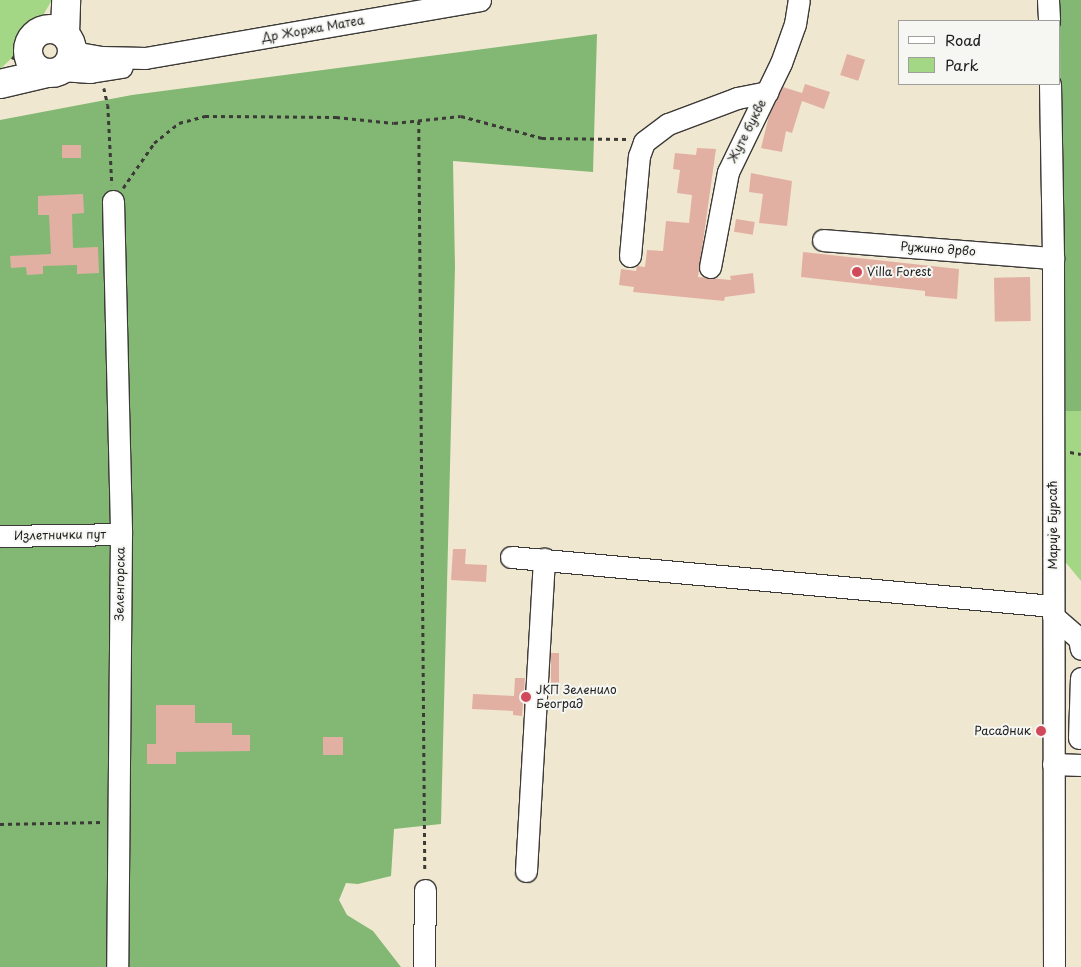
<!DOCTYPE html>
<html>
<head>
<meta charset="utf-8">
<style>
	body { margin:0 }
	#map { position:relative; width:1081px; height:967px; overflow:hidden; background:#f0e7d0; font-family:"Playpen Sans",sans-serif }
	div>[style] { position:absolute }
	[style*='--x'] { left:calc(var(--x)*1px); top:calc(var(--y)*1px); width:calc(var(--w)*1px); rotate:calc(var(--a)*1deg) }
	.green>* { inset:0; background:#a3d786 }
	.forest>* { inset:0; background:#82b873 }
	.building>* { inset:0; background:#e2b0a3; transform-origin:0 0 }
	.path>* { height:2.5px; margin-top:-1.25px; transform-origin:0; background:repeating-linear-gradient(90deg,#3c3a37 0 4px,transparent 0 8px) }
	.roads { filter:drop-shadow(1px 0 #3c3a37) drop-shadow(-1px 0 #3c3a37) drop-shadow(0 1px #3c3a37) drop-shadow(0 -1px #3c3a37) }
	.minor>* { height:21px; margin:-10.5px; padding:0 10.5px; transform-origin:10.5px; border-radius:10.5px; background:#fff }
	.major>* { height:28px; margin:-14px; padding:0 14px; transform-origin:14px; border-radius:14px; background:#fff }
	.major>.ring { margin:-14px; padding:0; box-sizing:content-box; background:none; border:28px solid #fff; border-radius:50% }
	.dots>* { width:14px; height:14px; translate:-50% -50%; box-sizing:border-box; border:2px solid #f6f6f2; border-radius:50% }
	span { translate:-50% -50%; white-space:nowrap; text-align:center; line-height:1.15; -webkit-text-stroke:4px #f6f6f2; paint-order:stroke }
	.street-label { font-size:12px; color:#1c1c1c }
	.poi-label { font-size:12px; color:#1c1c1c }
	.left { translate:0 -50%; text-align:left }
	.right { translate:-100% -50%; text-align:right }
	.legend { position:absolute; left:898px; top:20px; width:162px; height:65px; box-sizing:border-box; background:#f6f6f2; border:1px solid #9f9f9c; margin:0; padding:6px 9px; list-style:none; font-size:15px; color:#1c1c1c }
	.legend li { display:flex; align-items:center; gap:10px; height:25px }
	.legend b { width:25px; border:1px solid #9f9f9c }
</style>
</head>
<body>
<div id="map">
	<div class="green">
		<i style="clip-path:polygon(0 0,52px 0,25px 46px,0 69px)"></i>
		<i style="clip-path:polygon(1061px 411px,1081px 411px,1081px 581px,1062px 558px)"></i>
	</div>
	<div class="forest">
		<i style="clip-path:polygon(1046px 0,1081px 0,1081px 411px,1061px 411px,1060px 21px,1047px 21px)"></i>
		<i style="clip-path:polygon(597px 34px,593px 172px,453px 161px,455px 267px,441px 824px,394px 829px,391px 876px,358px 884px,346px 883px,339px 900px,347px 915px,373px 931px,401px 967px,0 967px,0 120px,132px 95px)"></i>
	</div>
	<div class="building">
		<i style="left:847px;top:54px;width:19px;height:22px;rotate:18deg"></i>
		<i style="clip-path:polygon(805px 84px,830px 92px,824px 109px,802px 101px,792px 133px,786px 131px,782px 152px,761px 148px,769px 116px,783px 87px,802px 93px)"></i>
		<i style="left:81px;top:145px;width:13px;height:19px;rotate:90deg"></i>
		<i style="clip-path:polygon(697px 148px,716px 149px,698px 277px,731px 280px,730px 276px,753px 273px,755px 293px,725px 297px,724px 301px,633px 292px,634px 287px,619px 285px,621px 269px,636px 271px,637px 266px,645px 267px,647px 250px,663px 251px,666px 221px,689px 223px,692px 195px,677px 193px,680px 170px,673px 169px,675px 153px,696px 155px)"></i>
		<i style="clip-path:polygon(751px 173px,792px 181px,787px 226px,759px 223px,763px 194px,749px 192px)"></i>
		<i style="clip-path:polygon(83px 194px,84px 213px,72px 214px,73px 248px,98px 247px,99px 273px,77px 274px,77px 265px,43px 266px,43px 274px,27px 275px,26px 267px,11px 268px,10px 256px,51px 254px,49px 215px,38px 215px,38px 196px)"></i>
		<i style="left:736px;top:219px;width:19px;height:13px;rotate:9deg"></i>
		<i style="clip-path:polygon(803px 252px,959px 269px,957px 299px,925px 296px,925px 291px,801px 277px)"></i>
		<i style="left:1030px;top:277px;width:44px;height:36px;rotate:89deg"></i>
		<i style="clip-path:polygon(453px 549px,466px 549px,465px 564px,487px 565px,486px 582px,451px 580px)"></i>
		<i style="left:551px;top:653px;width:8px;height:37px"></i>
		<i style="clip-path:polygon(515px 678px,525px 678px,522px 716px,513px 715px,513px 711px,472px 709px,473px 694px,514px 696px)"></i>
		<i style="clip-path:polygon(156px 705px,195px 705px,195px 723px,232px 723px,232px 735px,250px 735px,250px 751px,176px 752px,176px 764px,147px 764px,147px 744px,156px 744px)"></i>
		<i style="left:323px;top:737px;width:20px;height:18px"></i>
	</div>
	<div class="path">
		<i style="--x:12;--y:59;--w:51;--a:-52.9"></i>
		<i style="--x:104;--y:88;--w:17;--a:77"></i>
		<i style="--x:108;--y:105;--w:80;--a:87.1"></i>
		<i style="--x:419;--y:121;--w:751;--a:89.54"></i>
		<i style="--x:123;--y:188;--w:55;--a:-55.4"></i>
		<i style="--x:154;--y:143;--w:32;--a:-39"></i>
		<i style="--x:179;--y:123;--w:27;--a:-15"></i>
		<i style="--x:205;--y:116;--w:131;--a:0.4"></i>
		<i style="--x:336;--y:117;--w:58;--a:5.9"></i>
		<i style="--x:394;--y:123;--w:67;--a:-6"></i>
		<i style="--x:461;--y:116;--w:84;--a:15.2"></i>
		<i style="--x:542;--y:138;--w:84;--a:0.7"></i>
		<i style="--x:1070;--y:452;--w:11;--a:10"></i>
		<i style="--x:0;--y:824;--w:102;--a:-1.1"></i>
	</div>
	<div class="roads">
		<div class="minor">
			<i style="--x:1048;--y:0;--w:21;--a:87"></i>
			<i style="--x:73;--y:52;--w:29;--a:10"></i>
			<i style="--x:102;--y:57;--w:43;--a:1.3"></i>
			<i style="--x:145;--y:58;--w:340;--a:-9.8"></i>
			<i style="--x:61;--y:70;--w:29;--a:4"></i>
			<i style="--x:90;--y:72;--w:32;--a:-9"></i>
			<i style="--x:1050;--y:84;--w:174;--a:89"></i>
			<i style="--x:1053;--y:258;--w:709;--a:89.92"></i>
			<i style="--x:113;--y:201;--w:333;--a:88.6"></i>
			<i style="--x:121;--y:534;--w:433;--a:90.5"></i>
			<i style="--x:823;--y:240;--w:231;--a:4.5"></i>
			<i style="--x:630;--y:256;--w:100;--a:-84.9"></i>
			<i style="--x:639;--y:156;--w:15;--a:-70"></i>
			<i style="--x:644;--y:142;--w:30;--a:-37"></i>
			<i style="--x:668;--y:124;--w:74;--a:-20.6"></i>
			<i style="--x:737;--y:98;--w:31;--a:-11"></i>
			<i style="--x:710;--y:267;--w:97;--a:-79.3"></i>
			<i style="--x:728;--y:172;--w:121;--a:-64.1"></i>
			<i style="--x:781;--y:63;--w:41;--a:-70.3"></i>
			<i style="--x:795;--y:24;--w:24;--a:-81"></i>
			<i style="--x:0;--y:536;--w:121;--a:-0.9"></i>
			<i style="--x:511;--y:557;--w:544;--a:5.17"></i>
			<i style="--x:1053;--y:616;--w:35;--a:41"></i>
			<i style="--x:1079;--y:639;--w:10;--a:79"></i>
			<i style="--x:1079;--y:738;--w:60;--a:-88.1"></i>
			<i style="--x:1053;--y:764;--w:28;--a:2"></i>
			<i style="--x:526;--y:871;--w:313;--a:-86.7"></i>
			<i style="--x:424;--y:967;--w:77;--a:-89.3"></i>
		</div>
		<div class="major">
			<i class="ring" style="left:28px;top:29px;width:16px;height:16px"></i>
			<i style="--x:65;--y:34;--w:34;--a:-88"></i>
			<i style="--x:0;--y:84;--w:48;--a:-13.2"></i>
		</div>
	</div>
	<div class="dots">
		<i style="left:857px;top:272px;background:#d1495b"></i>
		<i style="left:526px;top:697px;background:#d1495b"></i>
		<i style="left:1041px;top:731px;background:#d1495b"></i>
	</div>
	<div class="street-label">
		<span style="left:313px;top:29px;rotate:-10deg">Др Жоржа Матеа</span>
		<span style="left:747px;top:131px;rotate:-63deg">Жуте букве</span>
		<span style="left:938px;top:249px;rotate:4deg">Ружино дрво</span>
		<span style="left:1053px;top:525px;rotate:-90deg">Марије Бурсаћ</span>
		<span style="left:60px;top:535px;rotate:-1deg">Излетнички пут</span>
		<span style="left:120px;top:584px;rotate:-89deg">Зеленгорска</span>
	</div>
	<div class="poi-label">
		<span class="left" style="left:867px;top:272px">Villa Forest</span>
		<span class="left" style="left:536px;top:697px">ЈКП Зеленило<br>Београд</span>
		<span class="right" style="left:1031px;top:731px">Расадник</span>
	</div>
	<ul class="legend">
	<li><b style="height:6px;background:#fff"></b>Road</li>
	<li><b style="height:14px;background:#a3d786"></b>Park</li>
	</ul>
</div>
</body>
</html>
